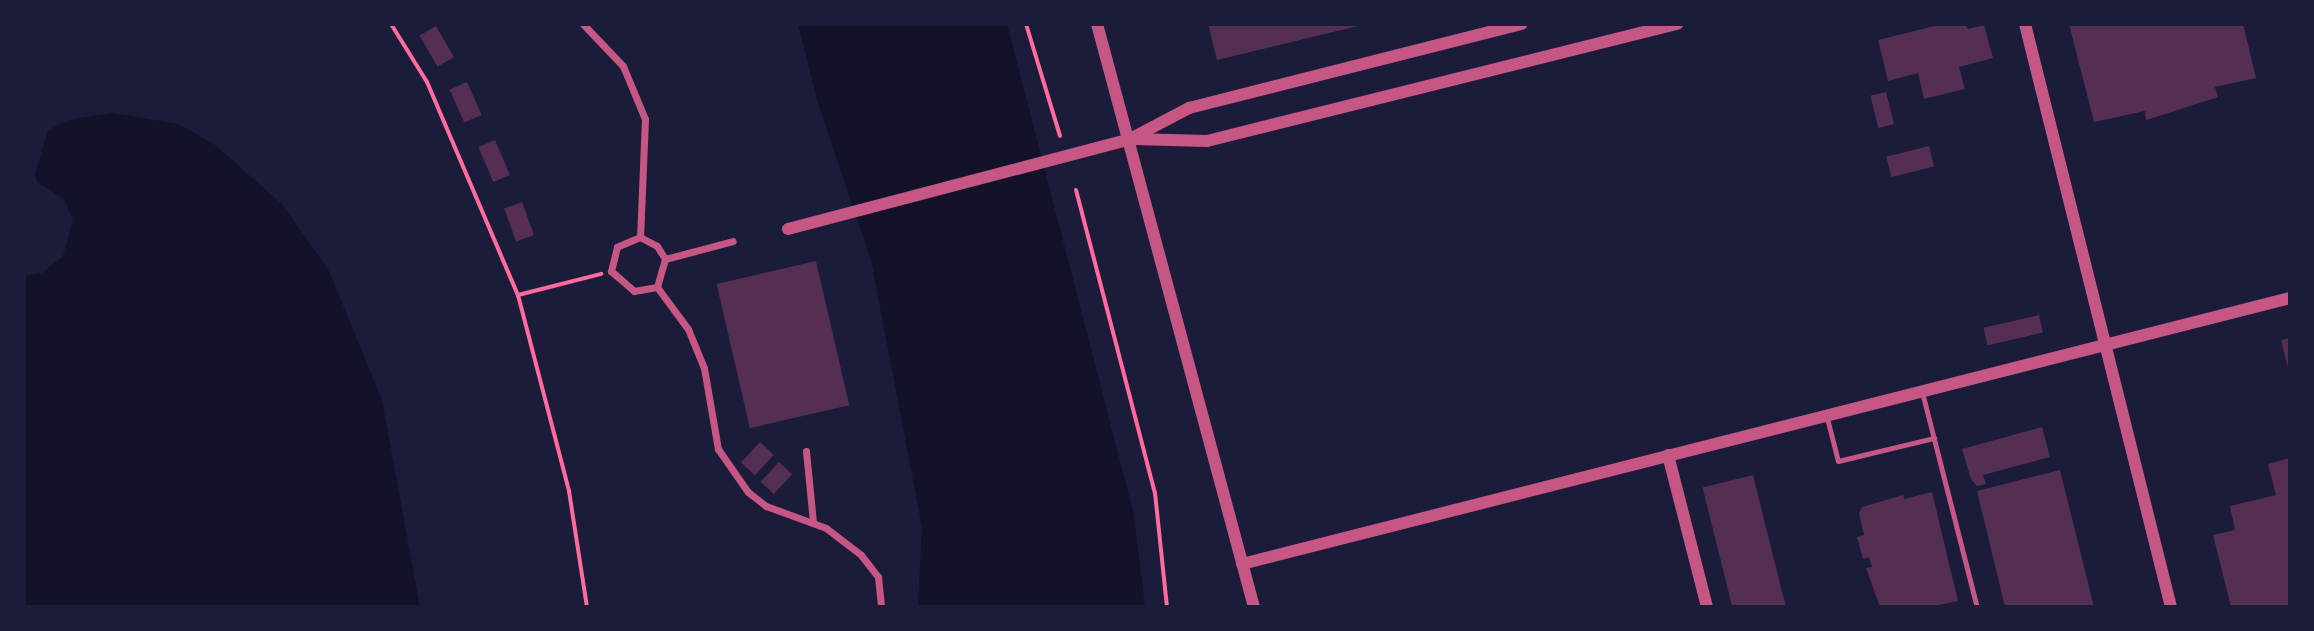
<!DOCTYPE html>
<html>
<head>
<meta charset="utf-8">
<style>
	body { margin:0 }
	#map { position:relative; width:2314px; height:631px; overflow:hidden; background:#1b1b3a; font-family:"IBM Plex Sans",sans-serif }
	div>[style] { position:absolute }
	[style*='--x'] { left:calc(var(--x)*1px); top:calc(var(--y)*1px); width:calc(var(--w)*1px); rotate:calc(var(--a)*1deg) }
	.water>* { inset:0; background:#12122b }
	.building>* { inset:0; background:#542f53; transform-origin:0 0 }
	.path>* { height:4px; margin:-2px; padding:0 2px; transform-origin:2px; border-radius:2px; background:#ff6b9d }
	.service>* { height:5px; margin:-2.5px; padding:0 2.5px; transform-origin:2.5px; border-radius:2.5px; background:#c65784 }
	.pedestrian>* { height:7px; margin:-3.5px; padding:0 3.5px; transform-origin:3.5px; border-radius:3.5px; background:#c65784 }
	.tertiary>* { height:12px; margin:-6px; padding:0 6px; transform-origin:6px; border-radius:6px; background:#c65784 }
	span { translate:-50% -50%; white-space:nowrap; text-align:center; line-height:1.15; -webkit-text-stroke:8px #1b1b3a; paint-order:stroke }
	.frame { position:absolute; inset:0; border:26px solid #1b1b3a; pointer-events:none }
</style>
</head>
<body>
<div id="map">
	<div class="water">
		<i style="clip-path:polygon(798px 24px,1007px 24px,1134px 515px,1145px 607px,918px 607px,922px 527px,871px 260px,818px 103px)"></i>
		<i style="clip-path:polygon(112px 113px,179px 124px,215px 145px,283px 205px,329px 271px,382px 400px,420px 607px,24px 607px,24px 276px,42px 273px,63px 256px,73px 220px,64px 199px,37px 182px,35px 174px,48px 130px,68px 120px)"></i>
	</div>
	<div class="building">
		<i style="clip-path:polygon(1208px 24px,1362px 24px,1362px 25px,1217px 60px)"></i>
		<i style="clip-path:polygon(1943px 24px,1966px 24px,1968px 29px,1984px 25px,1993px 58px,1959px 67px,1965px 89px,1924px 99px,1918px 73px,1888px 81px,1878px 40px)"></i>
		<i style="clip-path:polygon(2069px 24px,2243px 24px,2256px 78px,2215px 87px,2218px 97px,2153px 118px,2146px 120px,2145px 111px,2094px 122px)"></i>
		<i style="left:436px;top:26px;width:36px;height:19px;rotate:60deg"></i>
		<i style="left:467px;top:82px;width:36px;height:19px;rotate:66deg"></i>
		<i style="left:1886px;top:92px;width:33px;height:16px;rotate:76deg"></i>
		<i style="left:495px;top:140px;width:38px;height:18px;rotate:67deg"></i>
		<i style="left:1929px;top:146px;width:21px;height:44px;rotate:76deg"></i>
		<i style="left:522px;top:202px;width:35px;height:19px;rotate:70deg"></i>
		<i style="left:816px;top:261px;width:148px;height:102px;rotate:77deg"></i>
		<i style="left:2039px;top:315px;width:18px;height:57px;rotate:77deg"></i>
		<i style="clip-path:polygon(2290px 338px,2290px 370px,2289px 371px,2281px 340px)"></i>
		<i style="clip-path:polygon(2042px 427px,2050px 457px,1983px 475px,1986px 484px,1977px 486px,1971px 479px,1962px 449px)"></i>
		<i style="left:760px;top:442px;width:19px;height:28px;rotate:43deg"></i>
		<i style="clip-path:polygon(2290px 458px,2290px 607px,2231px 607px,2213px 535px,2235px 530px,2230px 506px,2276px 495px,2268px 464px)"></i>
		<i style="left:779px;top:462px;width:18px;height:27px;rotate:43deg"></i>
		<i style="clip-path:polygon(2060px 470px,2094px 607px,2005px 607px,1977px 491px)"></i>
		<i style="left:1753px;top:475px;width:136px;height:52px;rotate:76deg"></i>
		<i style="clip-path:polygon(1932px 492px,1958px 601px,1929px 607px,1880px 607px,1866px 568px,1872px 567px,1869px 557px,1863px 559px,1857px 537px,1864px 535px,1859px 513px,1862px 507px,1903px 495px,1904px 499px)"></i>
	</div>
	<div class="path">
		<i style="--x:391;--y:24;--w:68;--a:58.2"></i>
		<i style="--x:427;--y:82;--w:232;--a:66.9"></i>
		<i style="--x:518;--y:295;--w:203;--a:75.4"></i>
		<i style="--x:569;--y:491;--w:117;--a:81.2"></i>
		<i style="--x:1026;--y:24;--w:117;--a:73.1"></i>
		<i style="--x:1076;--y:190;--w:313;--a:75.4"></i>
		<i style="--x:1155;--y:493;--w:115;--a:84"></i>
		<i style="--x:518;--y:295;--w:86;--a:-14.2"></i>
	</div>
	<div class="service">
		<i style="--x:1922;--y:392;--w:222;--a:75.7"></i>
		<i style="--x:1827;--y:418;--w:44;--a:75.7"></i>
		<i style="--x:1838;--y:461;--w:99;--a:-13.5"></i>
	</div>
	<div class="pedestrian">
		<i style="--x:583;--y:24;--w:58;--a:46.4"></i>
		<i style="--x:623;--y:66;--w:57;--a:67.5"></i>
		<i style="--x:645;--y:119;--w:118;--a:92.4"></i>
		<i style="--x:640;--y:237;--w:25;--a:157"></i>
		<i style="--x:617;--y:247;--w:25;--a:104"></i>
		<i style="--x:611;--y:271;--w:30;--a:41"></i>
		<i style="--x:634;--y:291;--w:23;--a:-10"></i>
		<i style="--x:657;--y:287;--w:52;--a:53.6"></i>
		<i style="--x:688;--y:329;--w:42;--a:67.7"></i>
		<i style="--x:704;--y:368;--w:82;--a:80.2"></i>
		<i style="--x:718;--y:449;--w:52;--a:55.1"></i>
		<i style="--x:748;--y:492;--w:23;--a:38"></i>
		<i style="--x:766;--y:506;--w:64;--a:20.1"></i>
		<i style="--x:826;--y:528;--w:44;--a:37.6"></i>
		<i style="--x:861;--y:555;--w:28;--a:52"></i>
		<i style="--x:878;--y:577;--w:30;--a:84"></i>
		<i style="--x:640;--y:237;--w:19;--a:28"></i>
		<i style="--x:657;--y:246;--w:15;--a:58"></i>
		<i style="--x:665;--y:259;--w:29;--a:106"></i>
		<i style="--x:665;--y:259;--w:70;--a:-14.8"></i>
		<i style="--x:806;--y:451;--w:72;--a:84.4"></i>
	</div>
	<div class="tertiary">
		<i style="--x:1097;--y:24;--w:604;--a:74.93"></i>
		<i style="--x:2025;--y:24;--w:601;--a:75.94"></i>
		<i style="--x:1134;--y:139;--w:73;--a:1.6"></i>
		<i style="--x:1207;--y:141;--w:485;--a:-14"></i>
		<i style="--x:788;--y:229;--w:354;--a:-14.7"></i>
		<i style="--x:1130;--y:139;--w:67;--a:-27.7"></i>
		<i style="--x:1189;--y:108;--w:343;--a:-14.2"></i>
		<i style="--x:1668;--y:455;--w:157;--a:75.6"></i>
		<i style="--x:1242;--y:564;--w:1081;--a:-14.24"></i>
	</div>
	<div class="frame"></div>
</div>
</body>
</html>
